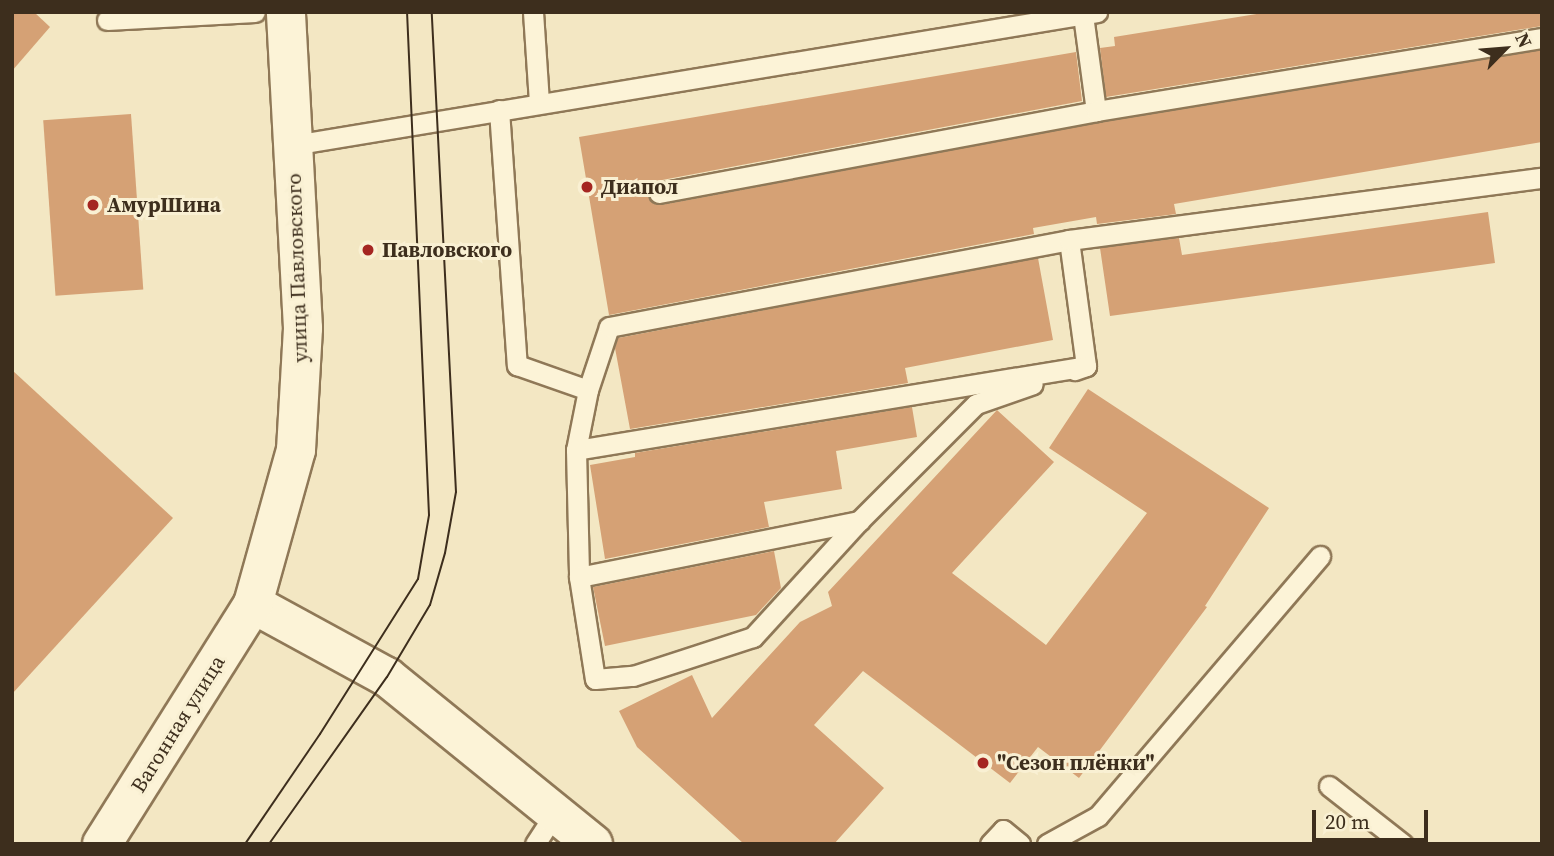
<!DOCTYPE html>
<html>
<head>
<meta charset="utf-8">
<style>
	body { margin:0 }
	#map { position:relative; width:1554px; height:856px; overflow:hidden; background:#f3e7c3; font-family:"Source Serif 4",serif }
	div>[style] { position:absolute }
	[style*='--x'] { left:calc(var(--x)*1px); top:calc(var(--y)*1px); width:calc(var(--w)*1px); rotate:calc(var(--a)*1deg) }
	.building>* { inset:0; background:#d5a175; transform-origin:0 0 }
	.roads { filter:drop-shadow(2px 0 #8f7857) drop-shadow(-2px 0 #8f7857) drop-shadow(0 2px #8f7857) drop-shadow(0 -2px #8f7857) }
	.lane>* { height:19px; margin:-9.5px; padding:0 9.5px; transform-origin:9.5px; border-radius:9.5px; background:#fcf3d7 }
	.secondary>* { height:38px; margin:-19px; padding:0 19px; transform-origin:19px; border-radius:19px; background:#fcf3d7 }
	.tram>* { height:2px; margin:-1px; padding:0 1px; transform-origin:1px; border-radius:1px; background:#3d2e1d }
	.dots>* { width:19px; height:19px; translate:-50% -50%; box-sizing:border-box; border:4px solid #f9f0d3; border-radius:50% }
	span { translate:-50% -50%; white-space:nowrap; text-align:center; line-height:1.15; -webkit-text-stroke:6px #f9f0d3; paint-order:stroke }
	.poi-label { font-size:21px; color:#3d2e1d; font-weight:700 }
	.left { translate:0 -50%; text-align:left }
	.street-label { font-size:21px; color:#3d2e1d }
	.frame { position:absolute; inset:0; border:14px solid #3d2e1d; pointer-events:none }
	.north { position:absolute; left:1470px; top:14px; width:70px; height:70px; -webkit-text-stroke:5px #f9f0d3; paint-order:stroke; rotate:65deg; font-size:19px; font-weight:700; line-height:28px; text-align:center; color:#3d2e1d }
	.north::after { content:''; display:block; margin:auto; width:24px; height:32px; background:#3d2e1d; clip-path:polygon(50% 0,100% 100%,50% 72%,0 100%) }
	.scale { position:absolute; left:1312px; top:810px; width:116px; height:32px; box-sizing:border-box; border:4px solid #3d2e1d; border-top:0; padding-left:9px; font-size:21px; line-height:24px; white-space:nowrap; color:#3d2e1d; -webkit-text-stroke:5px #f9f0d3; paint-order:stroke }
</style>
</head>
<body>
<div id="map">
	<div class="building">
		<i style="clip-path:polygon(12px 12px,34px 12px,50px 27px,12px 71px)"></i>
		<i style="clip-path:polygon(1269px 12px,1542px 12px,1542px 26px,1106px 97px,1100px 48px,1115px 46px,1114px 37px)"></i>
		<i style="clip-path:polygon(1542px 50px,1542px 142px,1174px 204px,1176px 214px,1097px 224px,1096px 217px,1033px 228px,1034px 234px,609px 315px,579px 137px,1076px 52px,1082px 101px,657px 181px,648px 188px,647px 196px,654px 204px,661px 205px,1098px 123px)"></i>
		<i style="left:131px;top:114px;width:176px;height:88px;rotate:86deg"></i>
		<i style="clip-path:polygon(1488px 212px,1495px 263px,1110px 316px,1100px 248px,1179px 238px,1182px 255px)"></i>
		<i style="clip-path:polygon(1038px 258px,1053px 340px,905px 368px,908px 383px,630px 429px,615px 348px,618px 338px)"></i>
		<i style="clip-path:polygon(12px 370px,173px 518px,12px 694px)"></i>
		<i style="clip-path:polygon(1088px 389px,1269px 508px,1205px 606px,1207px 607px,1079px 778px,1038px 747px,1010px 783px,863px 671px,814px 725px,884px 788px,834px 844px,744px 844px,637px 747px,619px 711px,692px 675px,712px 718px,800px 622px,832px 606px,828px 592px,997px 410px,1054px 462px,952px 573px,1046px 645px,1147px 513px,1049px 448px)"></i>
		<i style="clip-path:polygon(912px 407px,917px 437px,836px 451px,842px 489px,764px 502px,769px 527px,605px 559px,590px 465px,635px 457px,635px 453px)"></i>
		<i style="clip-path:polygon(774px 551px,781px 588px,756px 615px,605px 646px,593px 587px)"></i>
	</div>
	<div class="roads">
		<div class="lane">
			<i style="--x:533;--y:12;--w:91;--a:86.2"></i>
			<i style="--x:1083;--y:15;--w:97;--a:82.3"></i>
			<i style="--x:107;--y:20;--w:148;--a:-3.1"></i>
			<i style="--x:499;--y:110;--w:256;--a:86"></i>
			<i style="--x:517;--y:365;--w:75;--a:19.4"></i>
			<i style="--x:588;--y:390;--w:61;--a:101.3"></i>
			<i style="--x:576;--y:450;--w:517;--a:-9.35"></i>
			<i style="--x:293;--y:145;--w:815;--a:-9.39"></i>
			<i style="--x:659;--y:193;--w:445;--a:-10.6"></i>
			<i style="--x:1096;--y:111;--w:452;--a:-9.3"></i>
			<i style="--x:1069;--y:240;--w:127;--a:82.3"></i>
			<i style="--x:1086;--y:366;--w:12;--a:160"></i>
			<i style="--x:588;--y:390;--w:66;--a:-71.6"></i>
			<i style="--x:609;--y:327;--w:468;--a:-10.7"></i>
			<i style="--x:1069;--y:240;--w:477;--a:-7.5"></i>
			<i style="--x:576;--y:450;--w:127;--a:88.6"></i>
			<i style="--x:579;--y:577;--w:286;--a:-11.3"></i>
			<i style="--x:579;--y:577;--w:103;--a:81.1"></i>
			<i style="--x:595;--y:679;--w:38;--a:-5"></i>
			<i style="--x:633;--y:676;--w:126;--a:-18"></i>
			<i style="--x:753;--y:637;--w:157;--a:-47.6"></i>
			<i style="--x:859;--y:521;--w:165;--a:-45"></i>
			<i style="--x:976;--y:404;--w:60;--a:-19.3"></i>
			<i style="--x:1329;--y:786;--w:94;--a:38.1"></i>
			<i style="--x:535;--y:844;--w:38;--a:-57"></i>
			<i style="--x:990;--y:844;--w:19;--a:-47"></i>
			<i style="--x:1003;--y:830;--w:22;--a:39"></i>
			<i style="--x:1047;--y:844;--w:58;--a:-28.8"></i>
			<i style="--x:1098;--y:816;--w:342;--a:-49.5"></i>
		</div>
		<div class="secondary">
			<i style="--x:253;--y:604;--w:153;--a:28.6"></i>
			<i style="--x:387;--y:677;--w:265;--a:39"></i>
			<i style="--x:102;--y:844;--w:284;--a:-57.8"></i>
			<i style="--x:253;--y:604;--w:160;--a:-74.4"></i>
			<i style="--x:296;--y:450;--w:122;--a:-86.7"></i>
			<i style="--x:303;--y:328;--w:316;--a:-93.1"></i>
		</div>
	</div>
	<div class="tram">
		<i style="--x:245;--y:844;--w:133;--a:-55.7"></i>
		<i style="--x:320;--y:734;--w:183;--a:-57.7"></i>
		<i style="--x:418;--y:579;--w:65;--a:-80.2"></i>
		<i style="--x:429;--y:515;--w:503;--a:-92.5"></i>
		<i style="--x:269;--y:844;--w:204;--a:-54.8"></i>
		<i style="--x:387;--y:677;--w:84;--a:-59.2"></i>
		<i style="--x:430;--y:605;--w:54;--a:-73.9"></i>
		<i style="--x:445;--y:553;--w:62;--a:-79.8"></i>
		<i style="--x:456;--y:492;--w:481;--a:-92.9"></i>
	</div>
	<div class="dots">
		<i style="left:587px;top:187px;background:#a52621"></i>
		<i style="left:93px;top:205px;background:#a52621"></i>
		<i style="left:368px;top:250px;background:#a52621"></i>
		<i style="left:983px;top:763px;background:#a52621"></i>
	</div>
	<div class="poi-label">
		<span class="left" style="left:601px;top:187px">Диапол</span>
		<span class="left" style="left:107px;top:205px">АмурШина</span>
		<span class="left" style="left:382px;top:250px">Павловского</span>
		<span class="left" style="left:997px;top:763px">"Сезон плёнки"</span>
	</div>
	<div class="street-label">
		<span style="left:297px;top:268px;rotate:-92deg">улица Павловского</span>
		<span style="left:178px;top:724px;rotate:-58deg">Вагонная улица</span>
	</div>
	<div class="frame"></div>
	<div class="north">N</div>
	<div class="scale">20 m</div>
</div>
</body>
</html>
